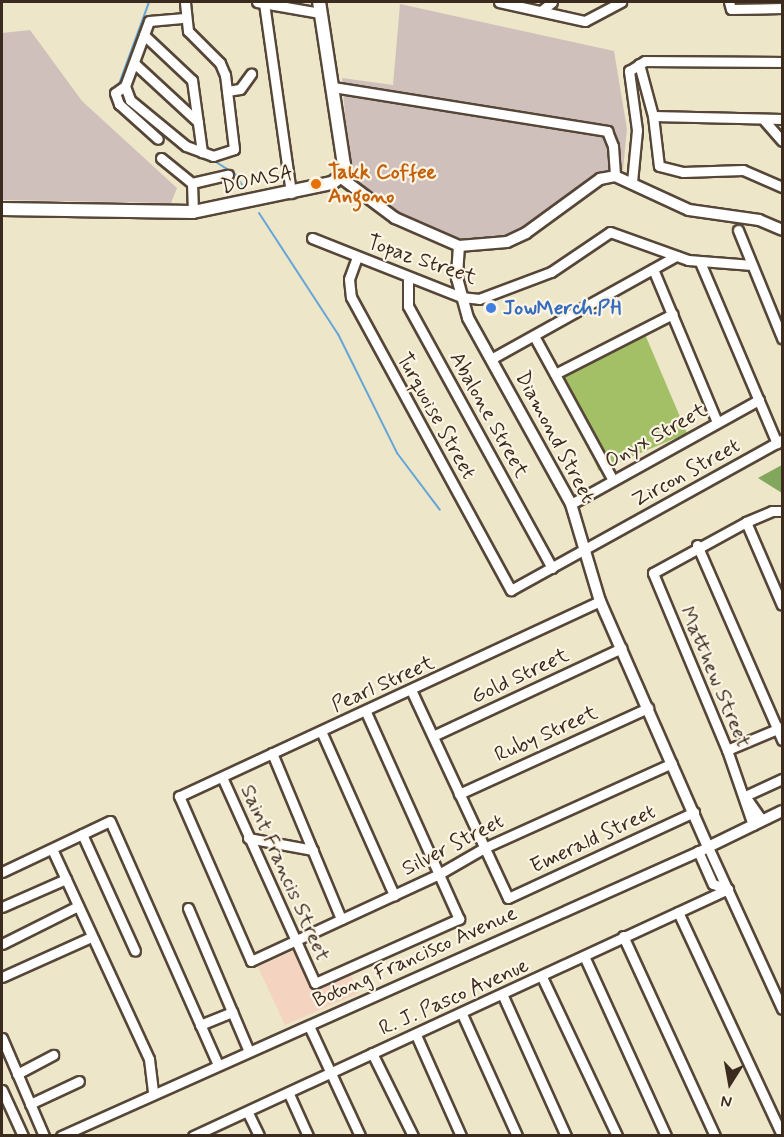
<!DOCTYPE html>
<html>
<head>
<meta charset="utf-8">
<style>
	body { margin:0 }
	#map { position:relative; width:784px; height:1137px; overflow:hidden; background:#ede6c8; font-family:Mynerve,sans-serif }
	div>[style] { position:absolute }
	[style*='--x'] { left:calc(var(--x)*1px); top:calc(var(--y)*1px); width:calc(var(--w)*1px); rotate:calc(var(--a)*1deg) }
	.built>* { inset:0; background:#f4d3c0 }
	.industrial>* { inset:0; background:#d0c0bc }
	.green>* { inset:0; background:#a3c067; transform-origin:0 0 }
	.forest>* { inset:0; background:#82a65c }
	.stream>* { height:2px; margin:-1px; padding:0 1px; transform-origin:1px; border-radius:1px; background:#65a5d8 }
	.roads { filter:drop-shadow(2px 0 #564638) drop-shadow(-2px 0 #564638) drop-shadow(0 2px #564638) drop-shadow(0 -2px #564638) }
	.minor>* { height:9px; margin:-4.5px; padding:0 4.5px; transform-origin:4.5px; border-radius:4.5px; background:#fff }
	.tertiary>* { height:10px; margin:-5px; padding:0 5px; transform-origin:5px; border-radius:5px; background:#fff }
	.secondary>* { height:12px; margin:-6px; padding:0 6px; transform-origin:6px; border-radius:6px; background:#fff }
	.dots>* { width:16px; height:16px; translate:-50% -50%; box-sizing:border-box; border:3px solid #fcf5e5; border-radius:50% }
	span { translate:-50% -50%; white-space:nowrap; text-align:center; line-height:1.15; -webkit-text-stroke:4.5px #fcf5e5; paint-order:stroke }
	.food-label { font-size:21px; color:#c56008; font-weight:700 }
	.left { translate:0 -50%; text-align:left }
	.street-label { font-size:21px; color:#3b2a1e }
	.shop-label { font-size:21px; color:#366cbe; font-weight:700 }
	.frame { position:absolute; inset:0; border:3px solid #3b2a1e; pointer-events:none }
	.north { position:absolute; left:700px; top:1053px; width:60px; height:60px; -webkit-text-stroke:4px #fcf5e5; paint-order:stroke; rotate:191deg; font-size:16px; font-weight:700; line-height:24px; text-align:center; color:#3b2a1e }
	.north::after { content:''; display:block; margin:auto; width:21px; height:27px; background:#3b2a1e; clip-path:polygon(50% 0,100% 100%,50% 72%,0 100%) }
</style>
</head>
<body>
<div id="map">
	<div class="built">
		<i style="clip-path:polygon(295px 950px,314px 990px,350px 973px,359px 993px,285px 1025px,258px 967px)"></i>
	</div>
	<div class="industrial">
		<i style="clip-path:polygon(400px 4px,614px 51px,627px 129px,623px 170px,592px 178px,525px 228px,505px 238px,455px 241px,393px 212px,350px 177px,342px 78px,393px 85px)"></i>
		<i style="clip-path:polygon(30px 30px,82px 101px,177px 188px,171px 203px,2px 200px,2px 33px)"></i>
	</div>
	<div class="green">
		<i style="left:644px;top:332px;width:110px;height:96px;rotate:67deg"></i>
	</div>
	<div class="forest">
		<i style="clip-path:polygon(782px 465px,782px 493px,758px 478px)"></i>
	</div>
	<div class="stream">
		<i style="--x:119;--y:84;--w:87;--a:-69.9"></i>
		<i style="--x:120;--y:93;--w:13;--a:61"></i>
		<i style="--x:126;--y:104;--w:69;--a:38.5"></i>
		<i style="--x:213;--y:160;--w:27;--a:33"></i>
		<i style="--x:236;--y:175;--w:17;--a:59"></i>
		<i style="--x:259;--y:213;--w:145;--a:56.9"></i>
		<i style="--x:338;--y:334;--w:133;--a:63.6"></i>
		<i style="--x:397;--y:453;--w:71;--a:53"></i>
	</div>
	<div class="roads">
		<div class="minor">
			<i style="--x:257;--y:2;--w:64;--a:9.9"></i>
			<i style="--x:499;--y:2;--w:88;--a:12.5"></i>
			<i style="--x:585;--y:21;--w:41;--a:-27.8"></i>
			<i style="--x:729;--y:2;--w:7;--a:74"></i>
			<i style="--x:731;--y:9;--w:51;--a:-1.1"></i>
			<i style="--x:264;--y:3;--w:192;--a:81.9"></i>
			<i style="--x:541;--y:11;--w:14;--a:-39"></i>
			<i style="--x:144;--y:35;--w:66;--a:43.2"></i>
			<i style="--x:192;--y:80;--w:73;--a:82.1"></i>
			<i style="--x:134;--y:63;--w:87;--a:42.7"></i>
			<i style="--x:639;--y:64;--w:54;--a:74.9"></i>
			<i style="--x:653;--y:116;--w:50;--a:83.2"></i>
			<i style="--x:659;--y:166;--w:25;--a:14"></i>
			<i style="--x:683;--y:172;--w:60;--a:-1.9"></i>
			<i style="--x:743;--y:170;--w:43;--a:23.6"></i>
			<i style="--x:125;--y:86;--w:15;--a:70"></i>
			<i style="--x:130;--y:100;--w:72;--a:39.4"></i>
			<i style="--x:186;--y:146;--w:29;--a:20"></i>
			<i style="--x:213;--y:156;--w:22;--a:-18"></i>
			<i style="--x:234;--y:149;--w:75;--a:-96.9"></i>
			<i style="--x:225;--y:75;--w:13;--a:-113"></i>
			<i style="--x:220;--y:63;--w:45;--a:-135"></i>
			<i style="--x:188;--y:31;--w:29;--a:-96"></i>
			<i style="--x:125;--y:86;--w:69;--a:-69.7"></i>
			<i style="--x:149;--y:21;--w:36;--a:-5"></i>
			<i style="--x:125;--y:86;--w:12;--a:145"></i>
			<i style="--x:115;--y:93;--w:12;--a:70"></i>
			<i style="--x:119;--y:104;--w:52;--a:41.9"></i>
			<i style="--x:333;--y:87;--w:278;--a:9.1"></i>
			<i style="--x:607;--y:131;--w:16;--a:68"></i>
			<i style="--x:613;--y:146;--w:30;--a:86"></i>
			<i style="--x:227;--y:91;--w:13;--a:-9"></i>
			<i style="--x:240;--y:89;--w:19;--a:-54"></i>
			<i style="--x:653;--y:116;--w:129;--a:1.3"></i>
			<i style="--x:763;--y:119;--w:29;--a:49"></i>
			<i style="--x:161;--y:158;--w:40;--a:39"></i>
			<i style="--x:192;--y:183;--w:29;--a:88"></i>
			<i style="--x:632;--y:182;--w:52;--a:-84.5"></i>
			<i style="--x:637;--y:130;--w:60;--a:-97.7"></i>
			<i style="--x:629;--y:71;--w:19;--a:-32"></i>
			<i style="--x:645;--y:61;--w:137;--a:0.4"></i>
			<i style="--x:192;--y:183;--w:37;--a:-13"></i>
			<i style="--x:738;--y:230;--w:117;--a:67.8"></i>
			<i style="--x:312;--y:238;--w:160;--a:21.6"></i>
			<i style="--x:461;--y:297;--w:18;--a:6"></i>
			<i style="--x:479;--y:299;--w:77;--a:-20.6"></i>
			<i style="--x:551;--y:272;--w:71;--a:-34.1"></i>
			<i style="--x:610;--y:232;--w:83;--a:19.7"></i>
			<i style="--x:688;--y:260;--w:64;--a:4.5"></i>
			<i style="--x:357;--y:257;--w:23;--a:110"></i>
			<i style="--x:349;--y:279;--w:18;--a:84"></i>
			<i style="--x:351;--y:297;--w:334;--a:61.4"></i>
			<i style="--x:511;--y:590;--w:310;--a:-29"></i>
			<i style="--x:700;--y:262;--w:197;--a:67"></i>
			<i style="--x:653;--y:269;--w:166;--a:67.3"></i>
			<i style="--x:408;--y:277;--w:29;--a:90"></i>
			<i style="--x:408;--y:306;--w:299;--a:61.2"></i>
			<i style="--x:534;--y:336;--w:164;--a:61.3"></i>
			<i style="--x:491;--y:359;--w:212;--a:-29.1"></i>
			<i style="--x:555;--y:374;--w:132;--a:-27"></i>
			<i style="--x:571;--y:504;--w:215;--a:-29"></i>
			<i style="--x:746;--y:522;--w:90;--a:66.6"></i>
			<i style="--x:697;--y:545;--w:213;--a:66.4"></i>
			<i style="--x:600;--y:601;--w:464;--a:155.1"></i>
			<i style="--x:179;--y:796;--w:180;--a:66.4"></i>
			<i style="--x:251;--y:961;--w:207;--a:-24.8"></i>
			<i style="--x:439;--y:874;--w:52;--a:-30"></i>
			<i style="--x:484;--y:848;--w:206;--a:-24.3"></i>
			<i style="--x:412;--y:692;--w:227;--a:65"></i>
			<i style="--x:508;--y:898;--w:205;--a:-24.8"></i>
			<i style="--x:321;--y:731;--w:180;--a:66"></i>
			<i style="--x:433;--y:736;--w:208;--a:-25"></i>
			<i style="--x:727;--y:750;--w:60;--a:-22.7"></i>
			<i style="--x:272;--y:753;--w:180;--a:67.4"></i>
			<i style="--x:222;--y:777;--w:226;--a:65.7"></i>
			<i style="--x:315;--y:983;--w:158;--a:-24"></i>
			<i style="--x:459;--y:919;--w:227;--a:-114.2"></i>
			<i style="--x:459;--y:794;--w:208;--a:-24.5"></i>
			<i style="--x:745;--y:796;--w:41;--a:-24.7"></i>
			<i style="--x:745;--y:796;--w:29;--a:55"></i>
			<i style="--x:753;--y:825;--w:79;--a:-109.1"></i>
			<i style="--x:727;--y:750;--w:192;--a:-112.7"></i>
			<i style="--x:653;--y:573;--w:106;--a:-28.7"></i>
			<i style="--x:746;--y:522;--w:28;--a:-23"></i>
			<i style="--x:772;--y:511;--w:10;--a:0"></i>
			<i style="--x:82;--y:834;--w:128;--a:65.6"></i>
			<i style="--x:248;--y:838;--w:66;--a:10.5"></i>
			<i style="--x:52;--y:849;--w:231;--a:65.2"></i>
			<i style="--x:149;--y:1059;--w:33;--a:83"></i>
			<i style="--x:698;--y:851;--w:36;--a:66"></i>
			<i style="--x:713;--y:884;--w:16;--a:18"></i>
			<i style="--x:2;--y:872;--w:119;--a:-25.3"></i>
			<i style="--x:110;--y:821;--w:267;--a:66.1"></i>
			<i style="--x:2;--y:907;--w:70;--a:-23.6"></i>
			<i style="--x:188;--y:908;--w:156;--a:67"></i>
			<i style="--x:678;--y:912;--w:242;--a:65"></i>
			<i style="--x:623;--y:936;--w:220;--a:65.3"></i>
			<i style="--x:2;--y:944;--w:85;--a:-26.6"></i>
			<i style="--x:584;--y:956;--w:198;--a:65.5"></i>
			<i style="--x:2;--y:977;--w:98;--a:-24.2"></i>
			<i style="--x:542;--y:977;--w:176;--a:64.7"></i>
			<i style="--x:503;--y:996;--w:154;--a:65.8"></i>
			<i style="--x:462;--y:1014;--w:134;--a:65.7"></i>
			<i style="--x:200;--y:1025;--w:35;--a:-22"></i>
			<i style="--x:309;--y:1026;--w:121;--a:65.1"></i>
			<i style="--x:416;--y:1035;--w:111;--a:66"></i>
			<i style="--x:2;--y:1038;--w:107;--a:66.8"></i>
			<i style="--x:372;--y:1053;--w:93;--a:63.7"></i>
			<i style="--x:17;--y:1074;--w:41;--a:-27.8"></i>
			<i style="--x:2;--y:1090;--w:51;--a:65.5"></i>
			<i style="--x:289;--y:1094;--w:46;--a:65.7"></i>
			<i style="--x:30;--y:1104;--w:54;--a:-25.1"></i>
			<i style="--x:248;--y:1113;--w:25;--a:64"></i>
			<i style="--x:61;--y:1136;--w:709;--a:-24.07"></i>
			<i style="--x:708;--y:847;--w:178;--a:65.4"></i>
			<i style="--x:193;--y:1136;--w:589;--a:-24.78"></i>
		</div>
		<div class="tertiary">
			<i style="--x:340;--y:177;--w:69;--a:36.7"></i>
			<i style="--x:395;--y:218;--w:70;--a:23.6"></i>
			<i style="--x:459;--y:246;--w:48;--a:-4.8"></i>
			<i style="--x:507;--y:242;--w:21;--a:-25"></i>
			<i style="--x:526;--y:233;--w:92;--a:-36.1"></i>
			<i style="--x:600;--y:179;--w:15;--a:-11"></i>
			<i style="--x:615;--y:176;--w:81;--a:24.7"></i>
			<i style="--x:689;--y:210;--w:71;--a:8.1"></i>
			<i style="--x:759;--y:220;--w:25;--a:23"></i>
			<i style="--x:459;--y:246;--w:32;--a:94"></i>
			<i style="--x:457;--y:278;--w:41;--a:74.6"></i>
			<i style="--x:468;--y:318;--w:213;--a:61"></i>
			<i style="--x:571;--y:504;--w:101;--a:73.4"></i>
			<i style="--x:600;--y:601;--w:269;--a:66.3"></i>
			<i style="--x:708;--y:847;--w:82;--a:-25.9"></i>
		</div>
		<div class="secondary">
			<i style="--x:2;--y:209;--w:191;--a:0.9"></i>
			<i style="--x:193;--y:212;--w:142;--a:-11.8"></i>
			<i style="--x:332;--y:183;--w:10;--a:-37"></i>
			<i style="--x:340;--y:177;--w:13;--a:-72"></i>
			<i style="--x:344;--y:165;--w:165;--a:-98.7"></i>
		</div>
	</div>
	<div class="dots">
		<i style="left:316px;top:184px;background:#e8710a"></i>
		<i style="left:491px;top:308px;background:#3f7fe0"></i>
	</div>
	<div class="food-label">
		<span class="left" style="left:328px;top:184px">Takk Coffee<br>Angono</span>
	</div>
	<div class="street-label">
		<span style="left:257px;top:180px;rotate:-12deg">DOMSA</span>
		<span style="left:422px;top:260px;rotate:19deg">Topaz Street</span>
		<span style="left:489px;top:415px;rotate:61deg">Abalone Street</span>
		<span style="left:436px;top:416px;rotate:61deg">Turquoise Street</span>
		<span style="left:656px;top:436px;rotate:-29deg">Onyx Street</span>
		<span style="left:555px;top:437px;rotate:62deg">Diamond Street</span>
		<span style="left:686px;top:473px;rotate:-29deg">Zircon Street</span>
		<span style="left:520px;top:676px;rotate:-25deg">Gold Street</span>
		<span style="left:715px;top:677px;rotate:67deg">Matthew Street</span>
		<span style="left:383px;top:684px;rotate:-24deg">Pearl Street</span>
		<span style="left:546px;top:734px;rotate:-24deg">Ruby Street</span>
		<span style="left:593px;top:839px;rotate:-25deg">Emerald Street</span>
		<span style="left:453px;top:845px;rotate:-27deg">Silver Street</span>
		<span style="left:285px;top:873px;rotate:66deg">Saint Francis Street</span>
		<span style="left:415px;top:957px;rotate:-24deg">Botong Francisco Avenue</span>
		<span style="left:454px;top:997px;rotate:-24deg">R. J. Pasco Avenue</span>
	</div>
	<div class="shop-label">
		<span class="left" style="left:503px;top:308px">JowMerch.PH</span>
	</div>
	<div class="frame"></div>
	<div class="north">N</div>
</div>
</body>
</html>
